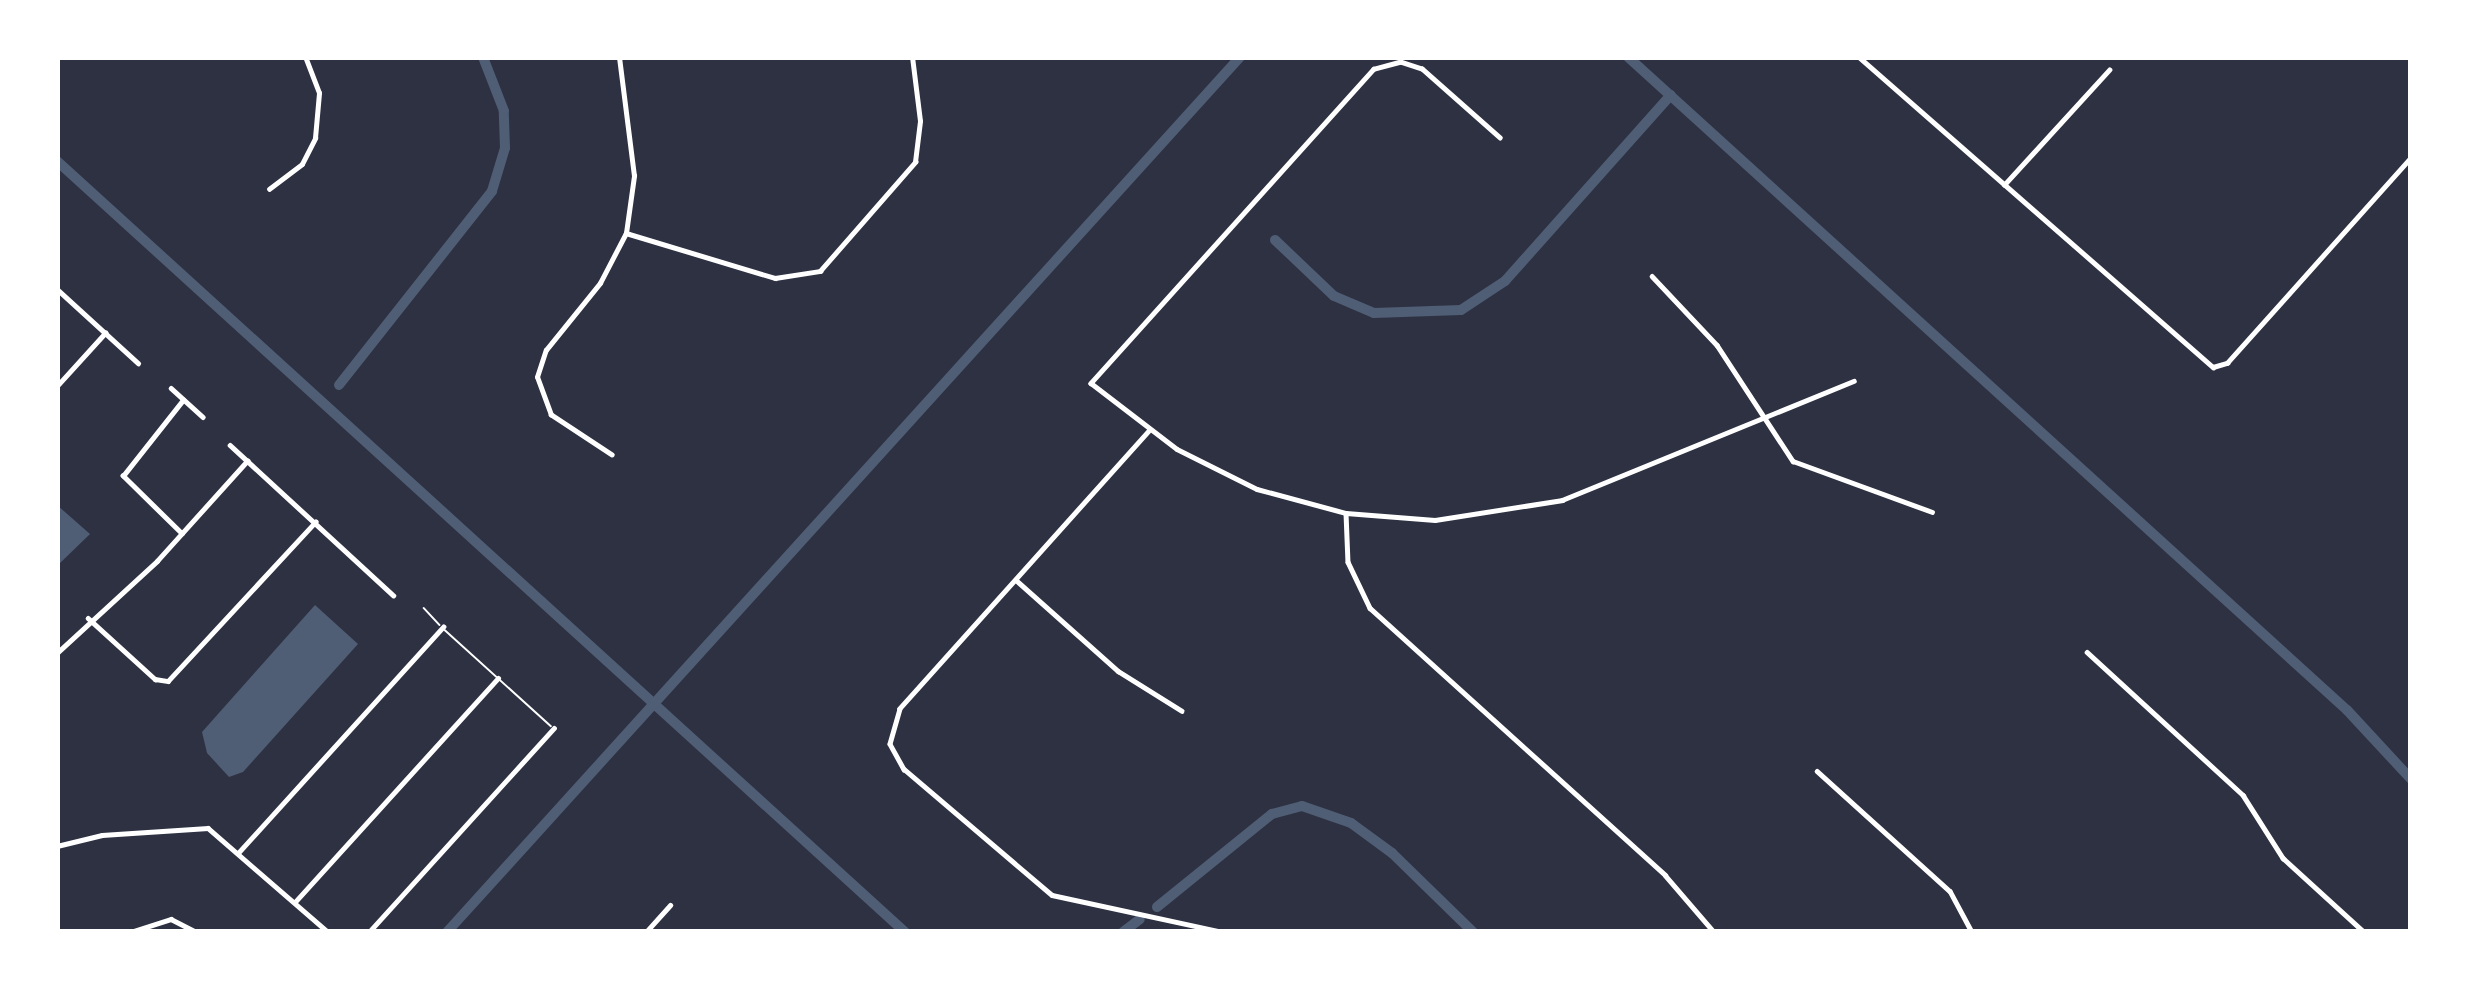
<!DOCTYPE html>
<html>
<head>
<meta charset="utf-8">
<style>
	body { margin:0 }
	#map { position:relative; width:2468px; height:989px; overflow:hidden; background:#2d3142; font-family:"Times New Roman",serif }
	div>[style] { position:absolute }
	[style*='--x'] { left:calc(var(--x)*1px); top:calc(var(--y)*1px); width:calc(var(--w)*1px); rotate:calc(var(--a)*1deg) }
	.water>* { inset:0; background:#4f5d75 }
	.canal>* { height:10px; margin:-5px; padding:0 5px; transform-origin:5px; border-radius:5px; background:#4f5d75 }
	.service>* { height:1.5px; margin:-0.75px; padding:0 0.75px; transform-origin:0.75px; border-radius:0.75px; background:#fff }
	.minor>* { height:4.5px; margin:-2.25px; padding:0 2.25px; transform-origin:2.25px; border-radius:2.25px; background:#fff }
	span { translate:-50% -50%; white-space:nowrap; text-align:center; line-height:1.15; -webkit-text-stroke:12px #fff; paint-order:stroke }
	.frame { position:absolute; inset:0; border:60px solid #fff; pointer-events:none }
</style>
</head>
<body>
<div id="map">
	<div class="water">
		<i style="clip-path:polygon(57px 505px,90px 534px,57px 566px)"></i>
		<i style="clip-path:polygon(315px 605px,358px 644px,243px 772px,229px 777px,207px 753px,202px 732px)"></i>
	</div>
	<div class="canal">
		<i style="--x:1628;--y:57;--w:971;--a:42.25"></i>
		<i style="--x:2347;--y:710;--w:94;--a:47.2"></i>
		<i style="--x:57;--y:161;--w:1146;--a:42.28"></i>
		<i style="--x:1275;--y:240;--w:81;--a:43.5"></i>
		<i style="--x:1334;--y:296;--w:43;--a:23"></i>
		<i style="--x:1374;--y:313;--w:87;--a:-2"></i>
		<i style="--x:1461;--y:310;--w:53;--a:-33.4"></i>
		<i style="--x:1505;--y:281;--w:249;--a:-48.3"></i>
		<i style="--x:339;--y:385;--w:247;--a:-51.7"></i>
		<i style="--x:492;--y:191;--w:45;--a:-73.2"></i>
		<i style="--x:505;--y:148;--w:37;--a:-92"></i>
		<i style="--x:504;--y:111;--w:58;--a:-111.3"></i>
		<i style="--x:1157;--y:907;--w:148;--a:-39"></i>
		<i style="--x:1272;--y:814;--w:31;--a:-15"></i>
		<i style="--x:1302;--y:806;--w:52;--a:19.1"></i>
		<i style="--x:1351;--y:823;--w:51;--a:36.2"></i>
		<i style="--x:1392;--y:853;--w:113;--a:44.3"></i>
		<i style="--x:447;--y:932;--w:1181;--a:-47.81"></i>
		<i style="--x:1123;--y:932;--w:21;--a:-37"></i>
	</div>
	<div class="service">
		<i style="--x:424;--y:608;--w:23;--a:47"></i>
		<i style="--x:445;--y:630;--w:143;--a:42.2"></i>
	</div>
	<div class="minor">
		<i style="--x:1859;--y:57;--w:471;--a:41.2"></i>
		<i style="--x:2213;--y:367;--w:15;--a:-16"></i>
		<i style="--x:2227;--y:363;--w:276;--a:-48.2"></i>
		<i style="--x:1500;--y:138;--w:104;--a:-138.5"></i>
		<i style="--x:1422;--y:69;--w:22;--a:-162"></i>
		<i style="--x:1401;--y:62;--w:28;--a:165"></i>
		<i style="--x:1374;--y:69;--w:423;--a:132"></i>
		<i style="--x:1091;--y:383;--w:108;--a:37.5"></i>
		<i style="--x:1177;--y:449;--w:89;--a:26.6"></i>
		<i style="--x:1257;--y:489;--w:92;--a:15.1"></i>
		<i style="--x:1346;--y:513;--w:89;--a:4.5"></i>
		<i style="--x:1435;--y:520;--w:129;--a:-8.9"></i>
		<i style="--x:1562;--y:500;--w:315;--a:-22.2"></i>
		<i style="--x:2004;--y:185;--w:156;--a:-47.6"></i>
		<i style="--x:269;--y:189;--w:41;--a:-37.1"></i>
		<i style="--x:302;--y:164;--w:29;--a:-63"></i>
		<i style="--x:315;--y:138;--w:45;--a:-84.9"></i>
		<i style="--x:319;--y:93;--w:39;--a:-111"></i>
		<i style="--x:626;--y:233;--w:156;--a:16.8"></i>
		<i style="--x:775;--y:278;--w:46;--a:-8.8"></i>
		<i style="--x:820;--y:271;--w:145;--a:-48.9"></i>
		<i style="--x:915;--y:162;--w:41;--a:-83"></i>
		<i style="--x:920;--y:121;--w:64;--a:-97.1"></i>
		<i style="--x:1652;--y:276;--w:95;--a:46.7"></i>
		<i style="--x:1717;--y:345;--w:139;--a:56.8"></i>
		<i style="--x:1793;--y:461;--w:148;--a:20.1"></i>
		<i style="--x:57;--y:289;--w:110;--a:42.4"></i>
		<i style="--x:57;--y:386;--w:72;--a:-47.8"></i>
		<i style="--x:171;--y:388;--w:43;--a:42.2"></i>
		<i style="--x:1149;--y:431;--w:373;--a:131.9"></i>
		<i style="--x:900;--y:709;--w:36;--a:106"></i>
		<i style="--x:890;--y:744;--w:29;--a:61"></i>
		<i style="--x:904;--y:769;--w:194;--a:40.4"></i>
		<i style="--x:1052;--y:895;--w:175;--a:12.2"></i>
		<i style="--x:230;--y:445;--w:222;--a:42.6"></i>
		<i style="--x:612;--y:455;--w:73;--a:-146.7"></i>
		<i style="--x:551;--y:415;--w:40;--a:-110.2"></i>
		<i style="--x:537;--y:377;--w:28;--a:-72"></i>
		<i style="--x:546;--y:350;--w:86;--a:-51.1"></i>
		<i style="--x:600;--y:283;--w:56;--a:-62.5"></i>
		<i style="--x:626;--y:233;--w:58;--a:-82"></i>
		<i style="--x:634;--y:176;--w:120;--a:-97.2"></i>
		<i style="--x:1346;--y:513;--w:49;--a:87.7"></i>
		<i style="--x:1348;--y:562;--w:51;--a:64.4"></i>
		<i style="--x:1370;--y:608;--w:398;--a:42.1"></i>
		<i style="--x:1665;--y:875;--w:75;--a:49.3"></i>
		<i style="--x:182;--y:534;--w:83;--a:-135.5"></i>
		<i style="--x:123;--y:476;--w:97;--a:-51.7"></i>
		<i style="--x:1016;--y:580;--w:137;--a:41.7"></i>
		<i style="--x:1118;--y:671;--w:75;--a:32"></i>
		<i style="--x:88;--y:618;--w:91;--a:42.3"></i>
		<i style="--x:155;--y:679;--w:13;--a:9"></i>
		<i style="--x:168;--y:681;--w:217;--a:-47.2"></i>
		<i style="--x:2087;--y:652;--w:212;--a:42.5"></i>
		<i style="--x:2243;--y:795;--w:75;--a:57.6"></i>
		<i style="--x:2283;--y:858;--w:110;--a:42.4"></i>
		<i style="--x:57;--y:653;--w:136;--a:-42.6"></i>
		<i style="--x:157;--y:561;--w:135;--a:-48"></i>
		<i style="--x:1817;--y:771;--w:179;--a:42.1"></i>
		<i style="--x:1950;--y:891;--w:47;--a:61.8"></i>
		<i style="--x:57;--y:846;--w:46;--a:-13.7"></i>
		<i style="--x:102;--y:835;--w:106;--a:-3.8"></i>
		<i style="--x:208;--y:828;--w:159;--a:40.9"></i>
		<i style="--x:239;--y:852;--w:304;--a:-47.8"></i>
		<i style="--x:295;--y:902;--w:302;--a:-47.8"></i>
		<i style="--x:131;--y:932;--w:42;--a:-18"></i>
		<i style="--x:171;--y:919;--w:28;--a:27"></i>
		<i style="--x:369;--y:932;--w:275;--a:-47.8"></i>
		<i style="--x:646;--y:932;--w:36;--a:-48"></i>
	</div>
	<div class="frame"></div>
</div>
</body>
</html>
